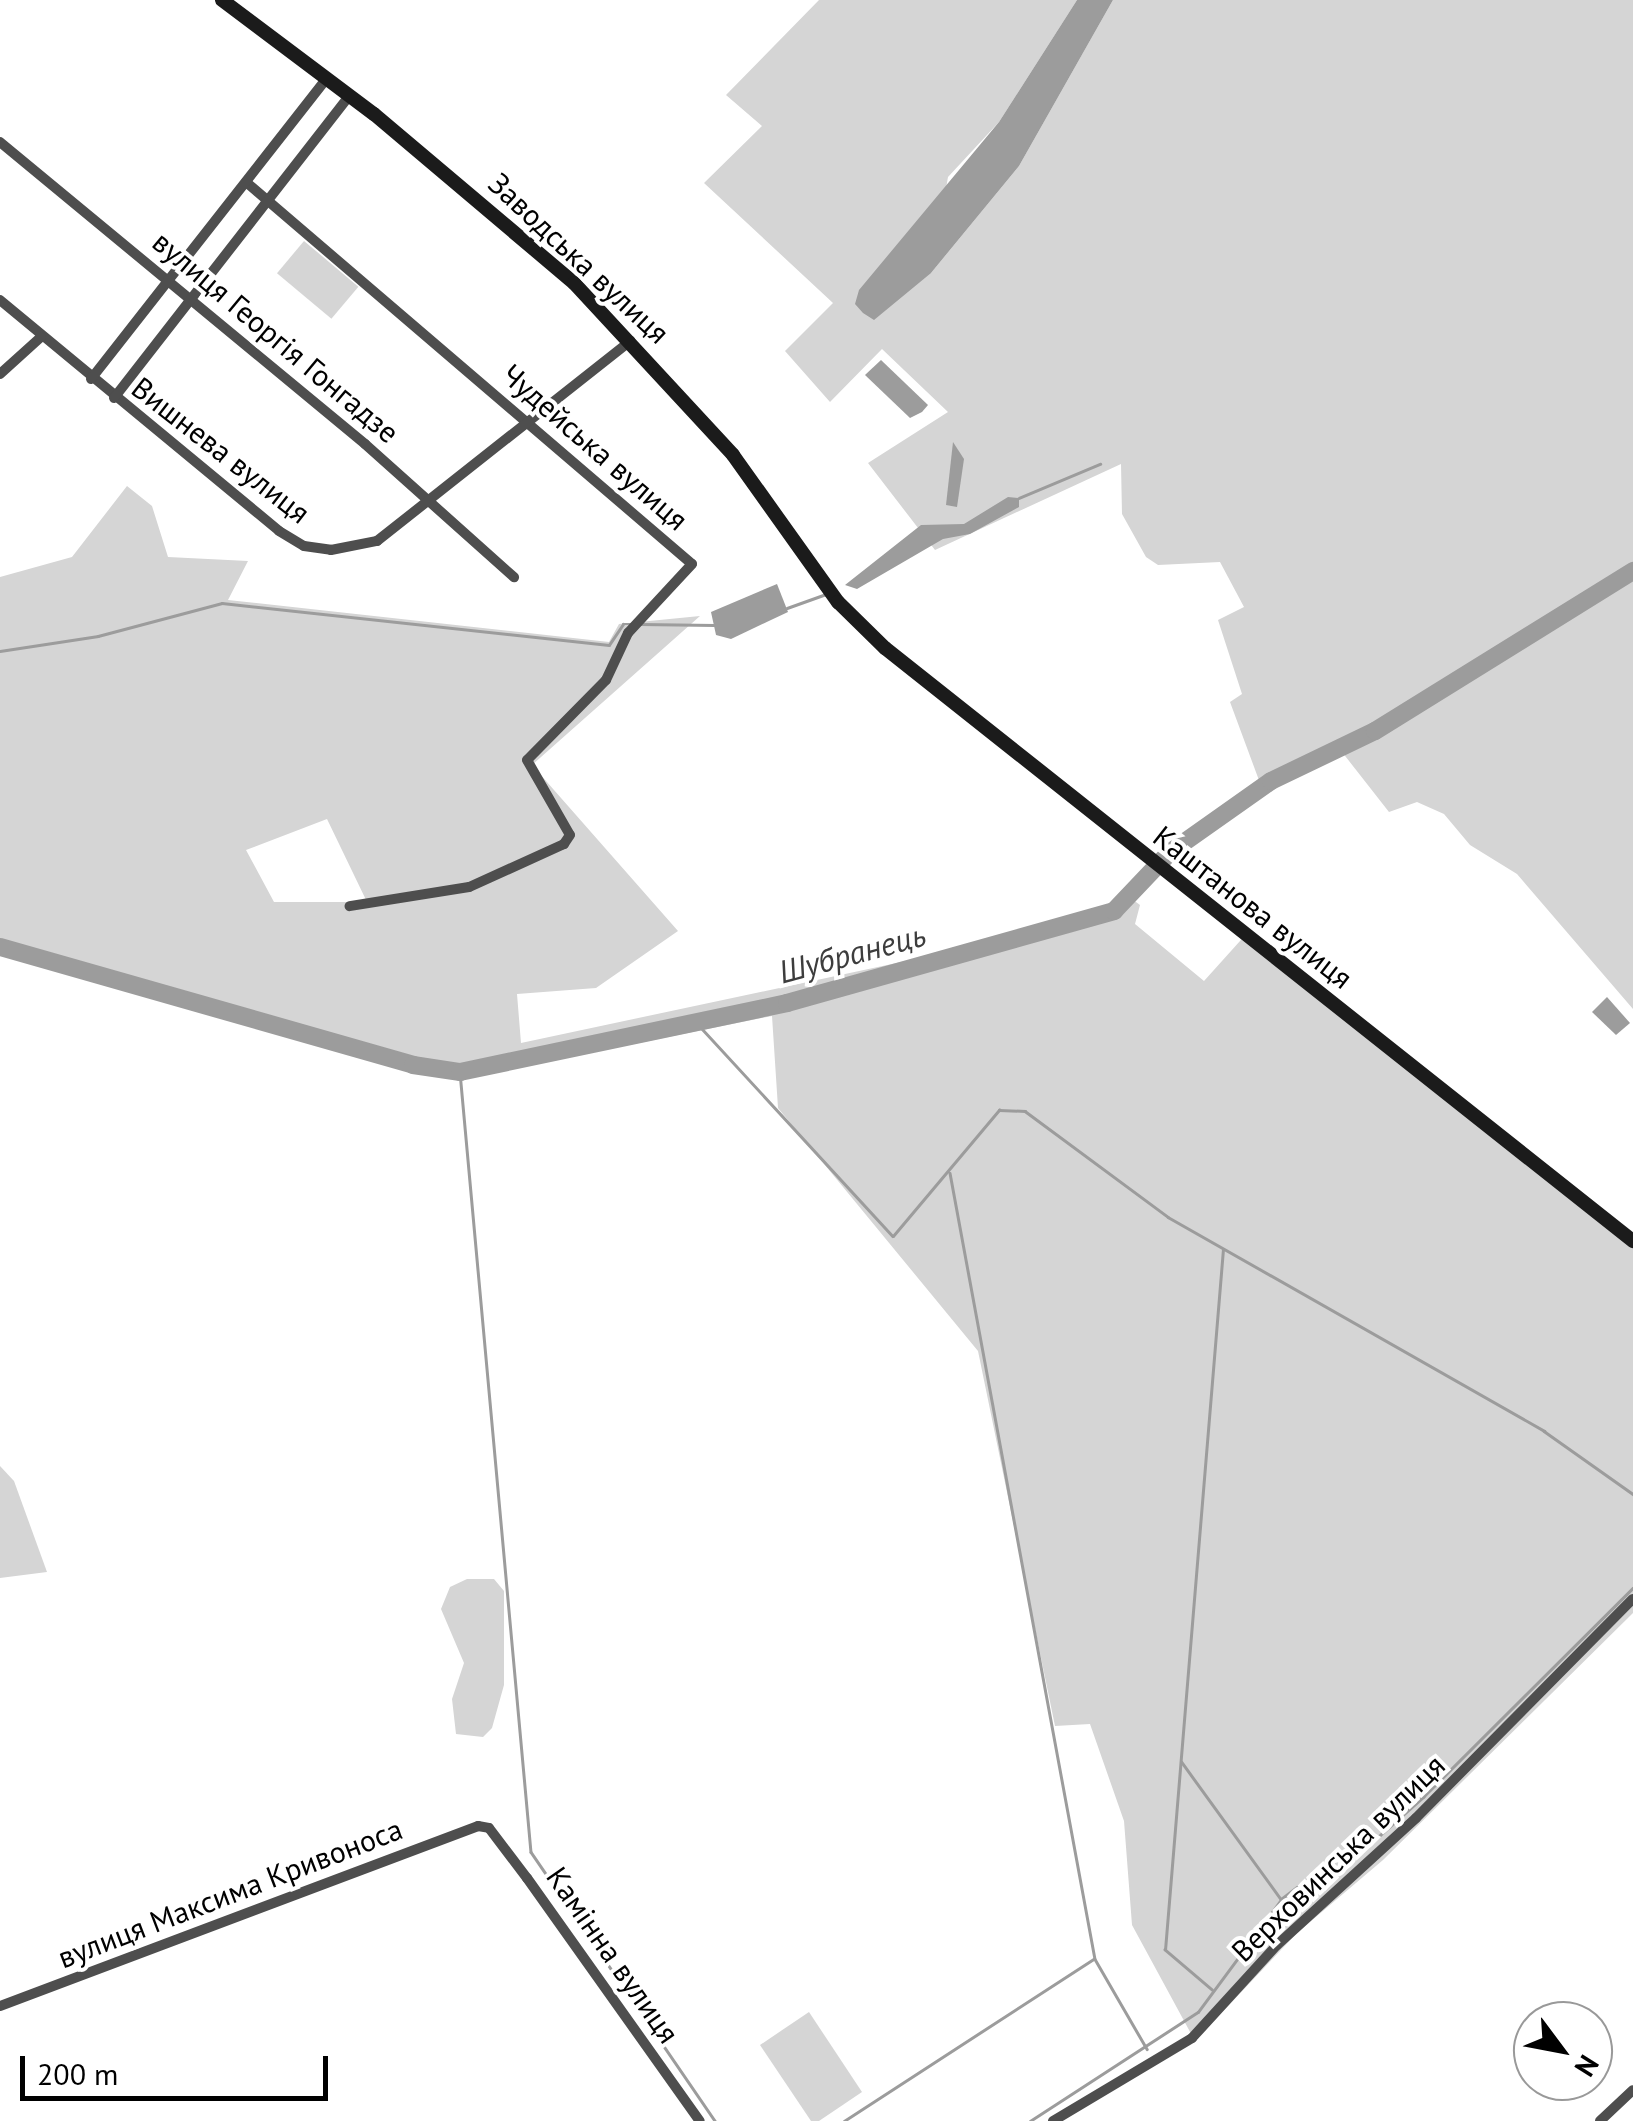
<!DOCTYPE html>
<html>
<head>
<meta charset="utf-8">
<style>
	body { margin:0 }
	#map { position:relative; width:1633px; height:2121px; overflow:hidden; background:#fff; font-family:"PT Sans",sans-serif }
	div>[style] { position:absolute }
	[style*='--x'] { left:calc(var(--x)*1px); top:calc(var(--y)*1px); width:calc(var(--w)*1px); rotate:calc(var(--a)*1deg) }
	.green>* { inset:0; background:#d5d5d5; transform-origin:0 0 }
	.water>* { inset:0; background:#9c9c9c }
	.stream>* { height:2.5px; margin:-1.25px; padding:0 1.25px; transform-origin:1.25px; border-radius:1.25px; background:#9c9c9c }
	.river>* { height:18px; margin:-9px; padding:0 9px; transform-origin:9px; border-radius:9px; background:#9c9c9c }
	.street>* { height:10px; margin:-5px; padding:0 5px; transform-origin:5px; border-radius:5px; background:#4e4e4e }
	.secondary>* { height:14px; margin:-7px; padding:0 7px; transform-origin:7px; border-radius:7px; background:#1b1b1b }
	span { translate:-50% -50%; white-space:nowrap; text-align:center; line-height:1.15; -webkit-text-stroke:8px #fff; paint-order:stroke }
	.street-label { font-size:30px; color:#000 }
	.water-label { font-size:32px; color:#3d3d3d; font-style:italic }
	.north { position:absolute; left:1513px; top:2001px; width:100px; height:100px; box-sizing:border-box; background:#fff; border:2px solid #999; border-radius:50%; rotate:122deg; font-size:28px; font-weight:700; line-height:40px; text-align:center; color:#000 }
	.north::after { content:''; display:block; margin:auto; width:35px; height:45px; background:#000; clip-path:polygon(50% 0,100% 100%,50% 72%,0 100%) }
	.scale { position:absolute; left:20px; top:2056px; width:308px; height:45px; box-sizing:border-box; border:5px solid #000; border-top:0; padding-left:12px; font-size:30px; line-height:35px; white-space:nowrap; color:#000; -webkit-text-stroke:8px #fff; paint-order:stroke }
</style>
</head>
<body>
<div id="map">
	<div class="green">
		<i style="clip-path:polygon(819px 0,1077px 0,999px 122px,948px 177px,931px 273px,1019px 166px,1113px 0,1633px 0,1633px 1009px,1517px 874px,1470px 845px,1444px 814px,1417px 802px,1389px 812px,1342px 752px,1291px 779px,1260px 783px,1230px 702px,1242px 694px,1218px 620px,1244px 607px,1220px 562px,1158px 565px,1146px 557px,1122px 514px,1121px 464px,935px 550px,868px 463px,948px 412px,882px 349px,830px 402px,785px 351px,833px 303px,704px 183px,762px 126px,726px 95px)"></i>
		<i style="left:304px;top:241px;width:71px;height:42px;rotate:40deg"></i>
		<i style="clip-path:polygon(evenodd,127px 486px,152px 506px,168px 557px,248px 561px,228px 600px,609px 642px,619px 624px,700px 616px,532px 765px,678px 931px,596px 988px,517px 994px,521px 1043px,948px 952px,1111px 904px,1124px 893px,1140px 905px,1135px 924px,1204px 981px,1249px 931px,1633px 1232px,1633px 1613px,1383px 1860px,1297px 1933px,1195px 2041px,1132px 1925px,1124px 1821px,1090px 1724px,1055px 1726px,978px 1351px,778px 1108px,772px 1016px,466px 1078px,408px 1068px,47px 959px,0 953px,0 577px,72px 557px,127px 486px,327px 819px,367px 902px,274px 902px,246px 850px,327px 819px)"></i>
		<i style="clip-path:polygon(0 1466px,14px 1481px,47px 1572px,0 1578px)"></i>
		<i style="clip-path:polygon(467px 1579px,494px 1579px,504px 1591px,504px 1685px,492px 1728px,483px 1737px,456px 1734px,452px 1699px,464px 1663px,441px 1609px,450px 1587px)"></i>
		<i style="clip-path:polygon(809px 2012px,862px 2092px,819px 2121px,811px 2121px,760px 2045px)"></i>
	</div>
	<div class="water">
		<i style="clip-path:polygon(1077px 0,1113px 0,1019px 166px,931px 273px,874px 320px,863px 313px,855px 304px,859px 290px,999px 122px)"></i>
		<i style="clip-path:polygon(881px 360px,928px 405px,922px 412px,910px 418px,865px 375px)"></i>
		<i style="clip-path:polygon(953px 442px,964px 459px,957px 507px,946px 505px)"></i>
		<i style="clip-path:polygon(1008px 497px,1019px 498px,1019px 507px,970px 534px,943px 539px,857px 589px,845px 585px,921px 525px,964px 524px)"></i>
		<i style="clip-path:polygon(777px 584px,788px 612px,731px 639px,716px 635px,711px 612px)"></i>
		<i style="clip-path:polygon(1607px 997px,1630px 1023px,1616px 1035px,1592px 1012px)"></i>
	</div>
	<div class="stream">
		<i style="--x:1019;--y:498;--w:88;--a:-22.8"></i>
		<i style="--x:787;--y:608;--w:41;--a:-19.7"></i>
		<i style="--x:640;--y:624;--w:74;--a:0.8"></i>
		<i style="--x:0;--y:651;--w:99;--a:-8.7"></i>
		<i style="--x:98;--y:636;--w:128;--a:-14.9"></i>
		<i style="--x:222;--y:603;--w:389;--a:6.2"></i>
		<i style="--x:609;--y:645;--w:25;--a:-56"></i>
		<i style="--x:623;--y:624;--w:9;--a:0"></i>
		<i style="--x:695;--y:1021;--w:292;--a:47.4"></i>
		<i style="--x:893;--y:1236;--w:165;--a:-49.9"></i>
		<i style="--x:999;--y:1110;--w:26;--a:2"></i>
		<i style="--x:1025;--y:1111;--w:178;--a:36.5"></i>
		<i style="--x:1168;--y:1217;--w:433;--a:29.6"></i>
		<i style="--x:1544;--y:1431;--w:109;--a:35.3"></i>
		<i style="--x:460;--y:1072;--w:783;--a:84.8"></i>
		<i style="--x:531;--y:1852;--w:326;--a:55.6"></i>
		<i style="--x:950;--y:1173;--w:799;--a:79.55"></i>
		<i style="--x:1095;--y:1959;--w:104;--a:60"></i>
		<i style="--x:1281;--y:1899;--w:36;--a:-37"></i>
		<i style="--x:1310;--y:1877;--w:35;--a:-16"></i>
		<i style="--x:1344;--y:1867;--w:106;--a:-41.5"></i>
		<i style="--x:1423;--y:1797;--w:296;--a:-44.9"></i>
		<i style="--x:1212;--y:1990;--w:62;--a:-139.6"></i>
		<i style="--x:1165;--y:1950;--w:703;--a:-85.27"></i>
		<i style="--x:844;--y:2121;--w:297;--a:-33"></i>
		<i style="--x:1030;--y:2121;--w:200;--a:-33"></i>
		<i style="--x:1198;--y:2012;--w:139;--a:-53.5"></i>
		<i style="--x:1281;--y:1900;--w:170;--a:-125.9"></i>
	</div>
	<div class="river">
		<i style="--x:0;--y:947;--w:430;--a:15.9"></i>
		<i style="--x:413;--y:1065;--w:48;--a:8.5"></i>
		<i style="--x:460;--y:1072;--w:334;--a:-11.9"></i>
		<i style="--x:787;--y:1003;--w:340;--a:-15.7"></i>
		<i style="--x:1114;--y:911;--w:80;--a:-46.5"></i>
		<i style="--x:1169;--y:853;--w:125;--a:-35.2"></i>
		<i style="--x:1271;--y:781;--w:115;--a:-25.7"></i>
		<i style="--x:1375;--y:731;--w:304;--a:-31.8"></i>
	</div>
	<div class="street">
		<i style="--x:0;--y:142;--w:474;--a:39.6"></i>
		<i style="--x:365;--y:444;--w:200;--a:41.8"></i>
		<i style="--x:246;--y:182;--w:587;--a:40.58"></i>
		<i style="--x:692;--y:564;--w:94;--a:132.8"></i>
		<i style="--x:628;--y:633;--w:52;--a:115.1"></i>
		<i style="--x:606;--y:680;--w:112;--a:134.6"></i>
		<i style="--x:527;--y:760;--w:86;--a:60.2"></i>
		<i style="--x:570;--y:835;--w:11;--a:124"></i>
		<i style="--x:564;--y:844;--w:104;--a:155.6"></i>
		<i style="--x:469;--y:887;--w:121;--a:170.9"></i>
		<i style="--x:0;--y:300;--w:362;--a:39.6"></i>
		<i style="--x:279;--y:531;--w:29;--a:31"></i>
		<i style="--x:304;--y:546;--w:27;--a:8"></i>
		<i style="--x:331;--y:550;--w:47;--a:-11.1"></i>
		<i style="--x:377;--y:541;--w:323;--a:-38.3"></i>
		<i style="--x:0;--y:374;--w:55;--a:-42.1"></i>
		<i style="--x:91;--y:379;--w:381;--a:-51.9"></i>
		<i style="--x:114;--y:398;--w:384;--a:-52.1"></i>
		<i style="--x:0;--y:2006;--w:511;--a:-20.63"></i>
		<i style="--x:478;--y:1826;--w:11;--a:10"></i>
		<i style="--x:489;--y:1828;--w:63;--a:52.8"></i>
		<i style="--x:527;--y:1878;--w:298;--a:54.6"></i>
		<i style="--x:1053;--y:2121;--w:162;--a:-30.8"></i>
		<i style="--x:1192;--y:2038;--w:126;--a:-47.6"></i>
		<i style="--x:1277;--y:1945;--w:188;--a:-42.4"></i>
		<i style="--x:1416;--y:1818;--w:308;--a:-45.3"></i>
		<i style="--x:1600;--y:2121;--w:45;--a:-43.2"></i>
	</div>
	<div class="secondary">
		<i style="--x:222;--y:0;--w:190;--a:36.9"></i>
		<i style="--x:374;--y:114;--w:262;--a:40.2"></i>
		<i style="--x:574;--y:283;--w:234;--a:47.2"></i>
		<i style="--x:733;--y:455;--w:181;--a:54.5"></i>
		<i style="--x:838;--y:602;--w:66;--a:44.4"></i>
		<i style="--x:885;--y:648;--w:955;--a:38.41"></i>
	</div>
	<div class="street-label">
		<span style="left:579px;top:258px;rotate:43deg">Заводська вулиця</span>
		<span style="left:276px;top:337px;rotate:40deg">вулиця Георгія Гонгадзе</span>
		<span style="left:595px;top:447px;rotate:41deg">Чудейська вулиця</span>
		<span style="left:221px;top:450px;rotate:38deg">Вишнева вулиця</span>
		<span style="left:1253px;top:907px;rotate:38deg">Каштанова вулиця</span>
		<span style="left:1338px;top:1858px;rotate:-44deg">Верховинська вулиця</span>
		<span style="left:230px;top:1893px;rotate:-21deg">вулиця Максима Кривоноса</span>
		<span style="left:613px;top:1955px;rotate:55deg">Камінна вулиця</span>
	</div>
	<div class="water-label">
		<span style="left:852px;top:953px;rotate:-15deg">Шубранець</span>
	</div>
	<div class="north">N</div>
	<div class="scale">200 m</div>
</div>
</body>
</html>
